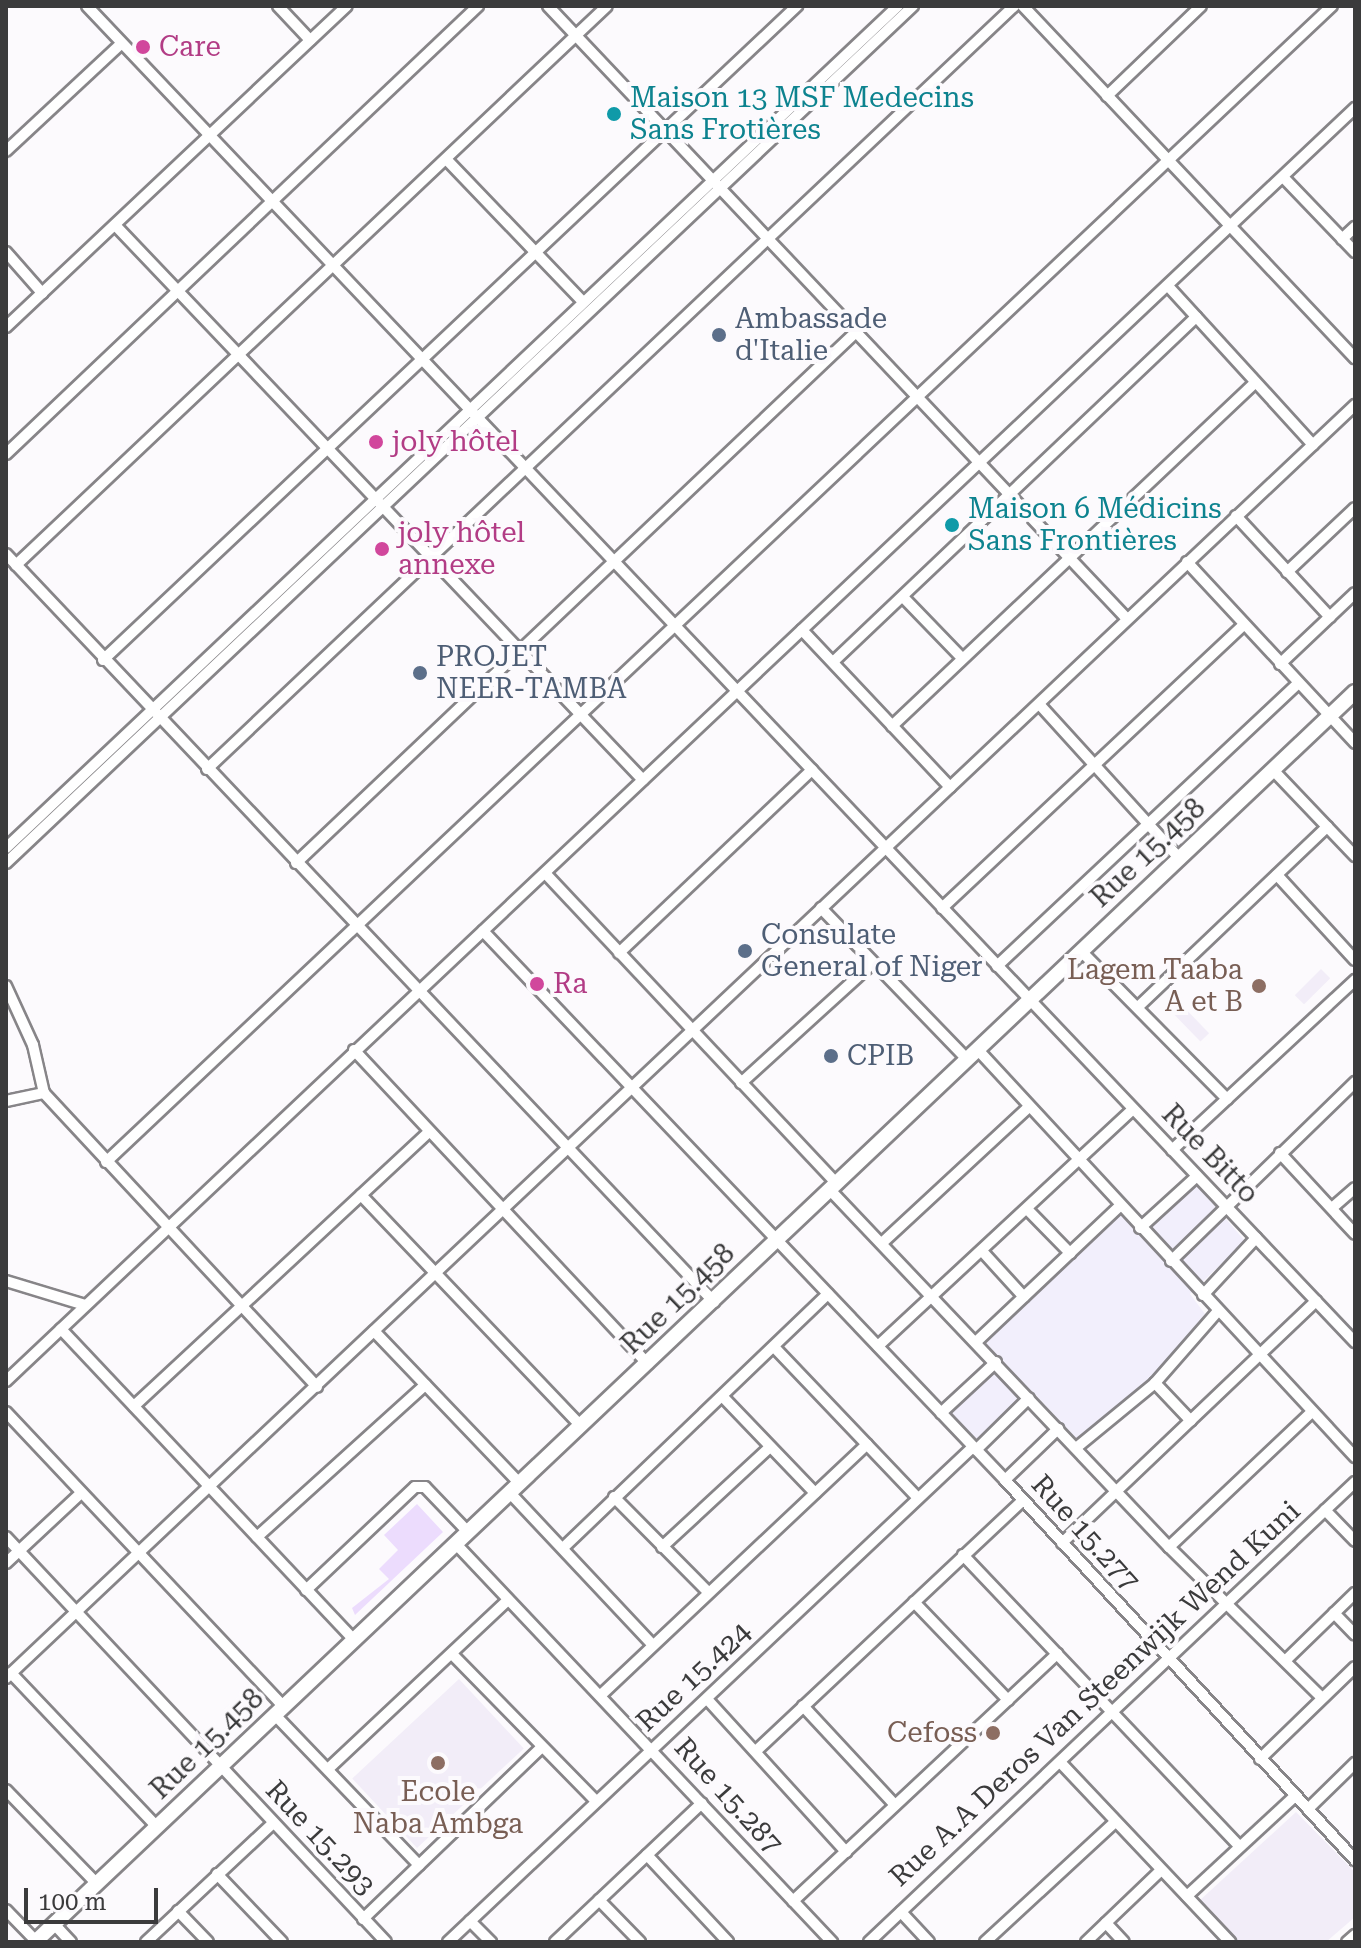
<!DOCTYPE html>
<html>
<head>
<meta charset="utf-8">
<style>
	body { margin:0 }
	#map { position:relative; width:1361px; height:1948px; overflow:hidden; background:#fcfafd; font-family:"Roboto Serif",serif }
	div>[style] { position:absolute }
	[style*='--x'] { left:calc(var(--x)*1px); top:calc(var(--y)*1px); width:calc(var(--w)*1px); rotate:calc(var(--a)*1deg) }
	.commercial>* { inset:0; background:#f2effc }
	.built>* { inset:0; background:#f2edf8; transform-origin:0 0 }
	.green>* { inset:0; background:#ecdcfd }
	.roads { filter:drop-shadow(2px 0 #878588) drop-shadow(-2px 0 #878588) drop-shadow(0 2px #878588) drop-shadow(0 -2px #878588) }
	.minor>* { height:10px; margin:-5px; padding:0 5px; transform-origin:5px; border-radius:5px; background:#fff }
	.secondary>* { height:14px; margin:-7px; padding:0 7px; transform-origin:7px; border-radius:7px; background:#fff }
	.dots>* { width:22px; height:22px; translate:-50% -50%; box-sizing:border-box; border:4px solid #fcfafd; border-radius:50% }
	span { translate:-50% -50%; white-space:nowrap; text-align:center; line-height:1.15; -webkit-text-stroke:8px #fcfafd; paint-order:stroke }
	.hotel-label { font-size:28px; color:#b23c85 }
	.left { translate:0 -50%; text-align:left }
	.culture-label { font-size:28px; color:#0d838f }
	.service-label { font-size:28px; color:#4e5e75 }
	.street-label { font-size:28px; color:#3b3b3c }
	.education-label { font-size:28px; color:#785e54 }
	.right { translate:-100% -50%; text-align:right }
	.frame { position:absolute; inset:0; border:8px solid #3b3b3c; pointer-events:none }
	.scale { position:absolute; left:24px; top:1888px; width:134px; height:36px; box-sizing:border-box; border:4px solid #3b3b3c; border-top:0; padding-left:10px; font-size:24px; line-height:28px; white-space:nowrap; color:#3b3b3c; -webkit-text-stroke:6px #fcfafd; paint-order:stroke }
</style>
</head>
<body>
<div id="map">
	<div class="commercial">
		<i style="clip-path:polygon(1194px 1182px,1245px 1241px,1190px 1294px,1205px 1314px,1153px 1378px,1079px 1441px,1032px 1391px,976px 1443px,940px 1406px,996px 1354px,983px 1340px,1118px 1211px,1138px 1233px)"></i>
	</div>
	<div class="built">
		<i style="left:1321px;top:969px;width:13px;height:37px;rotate:45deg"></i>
		<i style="left:1175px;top:998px;width:49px;height:12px;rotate:46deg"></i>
		<i style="left:459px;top:1679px;width:95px;height:146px;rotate:47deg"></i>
		<i style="clip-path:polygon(1296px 1812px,1355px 1872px,1355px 1917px,1326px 1942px,1237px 1942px,1198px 1902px)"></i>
	</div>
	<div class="green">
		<i style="clip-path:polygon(417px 1504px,443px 1532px,355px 1615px,352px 1608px,389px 1579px,379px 1569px,398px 1550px,384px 1535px)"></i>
	</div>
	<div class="roads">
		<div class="minor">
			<i style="--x:87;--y:6;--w:1842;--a:46.5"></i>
			<i style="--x:278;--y:6;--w:47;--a:46.7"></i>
			<i style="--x:548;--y:6;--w:843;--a:46.63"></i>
			<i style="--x:1023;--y:6;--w:484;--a:46.7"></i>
			<i style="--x:1107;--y:96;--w:130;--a:-43.8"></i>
			<i style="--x:6;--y:151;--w:158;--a:-43"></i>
			<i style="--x:446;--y:159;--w:198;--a:46.2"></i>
			<i style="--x:1283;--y:177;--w:104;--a:46.2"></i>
			<i style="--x:115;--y:225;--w:766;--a:46.43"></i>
			<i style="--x:1342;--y:239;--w:18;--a:-43"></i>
			<i style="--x:6;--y:252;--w:55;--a:48.7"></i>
			<i style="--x:1168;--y:286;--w:215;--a:47.6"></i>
			<i style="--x:6;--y:327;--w:468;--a:-43.3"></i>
			<i style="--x:6;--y:454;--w:651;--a:-43.51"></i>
			<i style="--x:1236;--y:516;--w:138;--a:47.1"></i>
			<i style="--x:6;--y:554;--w:1030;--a:46.57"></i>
			<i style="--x:1187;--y:562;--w:247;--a:47.1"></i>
			<i style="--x:16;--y:565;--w:813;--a:-43.41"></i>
			<i style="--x:1287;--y:572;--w:93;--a:-43.3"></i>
			<i style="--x:903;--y:597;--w:85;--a:46"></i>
			<i style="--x:802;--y:630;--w:216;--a:46.7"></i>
			<i style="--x:103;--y:660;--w:954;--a:-43.3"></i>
			<i style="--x:833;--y:662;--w:501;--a:-43.54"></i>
			<i style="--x:1280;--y:664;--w:103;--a:-43.4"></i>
			<i style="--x:1039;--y:704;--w:210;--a:47.7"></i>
			<i style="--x:892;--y:726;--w:499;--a:-43.4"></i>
			<i style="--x:207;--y:769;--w:1111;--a:-43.39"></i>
			<i style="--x:1273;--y:770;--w:119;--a:46.4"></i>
			<i style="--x:6;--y:848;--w:1227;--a:-43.35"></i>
			<i style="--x:6;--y:863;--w:1248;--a:-43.38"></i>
			<i style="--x:296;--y:863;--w:772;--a:-43.48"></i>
			<i style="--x:545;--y:873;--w:427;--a:46.8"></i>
			<i style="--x:1277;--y:875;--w:115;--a:47.5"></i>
			<i style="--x:821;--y:908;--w:211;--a:46"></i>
			<i style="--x:942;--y:908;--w:413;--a:-43.2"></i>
			<i style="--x:483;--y:931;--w:758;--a:46.44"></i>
			<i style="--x:1005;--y:1480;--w:517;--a:47.35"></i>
			<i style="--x:1081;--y:951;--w:208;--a:45.4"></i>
			<i style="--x:619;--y:953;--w:266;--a:-43.5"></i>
			<i style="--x:997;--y:966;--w:413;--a:-43.2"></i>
			<i style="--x:6;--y:986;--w:65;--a:65.4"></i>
			<i style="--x:33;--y:1045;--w:49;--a:77.1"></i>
			<i style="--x:44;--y:1093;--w:401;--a:47.1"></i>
			<i style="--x:1139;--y:1006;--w:260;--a:-43.6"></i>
			<i style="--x:354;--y:1050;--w:430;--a:46.9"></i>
			<i style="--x:978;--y:1050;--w:555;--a:47.19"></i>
			<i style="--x:741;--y:1083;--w:178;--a:-42.3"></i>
			<i style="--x:6;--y:1101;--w:39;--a:-12"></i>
			<i style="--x:1172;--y:1150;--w:250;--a:-42.9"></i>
			<i style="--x:1280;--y:1153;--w:110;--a:47.2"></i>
			<i style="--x:106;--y:1162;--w:1685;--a:-43.32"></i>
			<i style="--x:831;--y:1191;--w:491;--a:46.5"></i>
			<i style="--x:1169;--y:1547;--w:215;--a:44.6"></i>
			<i style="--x:361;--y:1195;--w:319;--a:46.4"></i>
			<i style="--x:1332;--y:1208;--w:30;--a:-41"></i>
			<i style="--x:1027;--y:1209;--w:62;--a:45.7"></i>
			<i style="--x:1140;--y:1228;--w:77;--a:-42.4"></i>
			<i style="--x:883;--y:1242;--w:199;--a:-42.8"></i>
			<i style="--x:982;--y:1251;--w:62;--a:47.6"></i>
			<i style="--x:1171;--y:1261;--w:257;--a:-44.2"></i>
			<i style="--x:6;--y:1281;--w:83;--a:16.9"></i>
			<i style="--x:1203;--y:1295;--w:78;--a:-47.1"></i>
			<i style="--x:61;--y:1329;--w:427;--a:46.7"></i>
			<i style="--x:374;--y:1331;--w:211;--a:46.3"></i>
			<i style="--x:976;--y:1342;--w:198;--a:-43.4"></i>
			<i style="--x:878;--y:1346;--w:348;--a:-42.9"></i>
			<i style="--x:775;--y:1348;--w:207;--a:46.4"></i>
			<i style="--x:6;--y:1381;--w:1855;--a:-43.34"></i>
			<i style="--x:1155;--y:1383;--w:52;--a:46.5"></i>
			<i style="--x:723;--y:1397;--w:133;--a:46.2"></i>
			<i style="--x:134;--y:1406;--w:403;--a:-42.9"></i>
			<i style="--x:6;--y:1412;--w:405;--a:46.7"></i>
			<i style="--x:941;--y:1413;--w:75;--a:-42.8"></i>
			<i style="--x:1076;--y:1448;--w:102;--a:-39.4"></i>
			<i style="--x:1155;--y:1383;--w:96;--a:-48.8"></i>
			<i style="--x:976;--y:1450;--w:74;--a:-44.5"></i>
			<i style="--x:1005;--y:1480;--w:74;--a:-43.9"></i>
			<i style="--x:510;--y:1493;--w:207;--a:46.8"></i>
			<i style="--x:614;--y:1497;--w:134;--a:45.3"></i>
			<i style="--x:1325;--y:1510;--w:43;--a:45.9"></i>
			<i style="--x:6;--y:1537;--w:555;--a:46.82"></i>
			<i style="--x:257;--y:1537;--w:227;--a:-42.1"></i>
			<i style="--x:1062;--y:1543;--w:351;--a:-43.6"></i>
			<i style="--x:456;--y:1544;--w:548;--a:46.63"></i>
			<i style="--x:662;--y:1547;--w:147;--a:-42.8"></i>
			<i style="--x:1169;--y:1547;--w:197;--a:-43.4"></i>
			<i style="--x:563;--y:1548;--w:367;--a:-43.8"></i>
			<i style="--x:963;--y:1555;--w:402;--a:46.5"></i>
			<i style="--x:6;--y:1563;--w:101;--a:-43"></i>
			<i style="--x:306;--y:1590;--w:150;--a:-43.4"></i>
			<i style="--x:415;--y:1487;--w:10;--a:0"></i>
			<i style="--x:425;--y:1487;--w:62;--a:46.3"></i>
			<i style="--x:914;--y:1602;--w:136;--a:46.2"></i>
			<i style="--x:1334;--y:1613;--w:30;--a:46"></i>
			<i style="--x:452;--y:1654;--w:206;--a:45.6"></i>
			<i style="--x:1286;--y:1660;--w:96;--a:-44.2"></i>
			<i style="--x:11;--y:1673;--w:212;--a:46.5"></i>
			<i style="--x:6;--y:1678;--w:1855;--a:-43.34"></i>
			<i style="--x:602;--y:1694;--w:364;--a:-43.3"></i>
			<i style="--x:707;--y:1699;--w:207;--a:47.7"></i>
			<i style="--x:803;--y:1706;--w:135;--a:47.1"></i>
			<i style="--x:275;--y:1715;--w:208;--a:46.2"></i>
			<i style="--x:756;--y:1751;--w:366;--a:-43.2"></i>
			<i style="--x:1260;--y:1759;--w:132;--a:-44.1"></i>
			<i style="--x:1060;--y:1762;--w:248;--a:46.6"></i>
			<i style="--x:328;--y:1769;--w:247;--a:-43.2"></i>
			<i style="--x:6;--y:1790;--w:131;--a:45.9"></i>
			<i style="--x:1308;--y:1809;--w:66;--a:-44.4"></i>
			<i style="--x:647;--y:1855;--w:119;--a:47"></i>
			<i style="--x:217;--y:1874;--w:94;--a:46.3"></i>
			<i style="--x:1187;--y:1896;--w:147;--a:-42.8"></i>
			<i style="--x:599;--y:1900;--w:59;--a:45.7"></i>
			<i style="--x:793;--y:1901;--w:362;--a:-43.1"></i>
			<i style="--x:6;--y:1910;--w:43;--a:45.9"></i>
			<i style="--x:178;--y:1911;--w:43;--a:45.9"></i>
			<i style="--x:901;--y:1912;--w:41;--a:47"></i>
			<i style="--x:363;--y:1919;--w:248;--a:-43.9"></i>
			<i style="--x:470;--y:1921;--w:30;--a:45"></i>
			<i style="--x:1106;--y:1923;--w:26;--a:47"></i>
			<i style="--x:54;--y:1924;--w:25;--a:47"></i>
			<i style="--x:146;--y:1942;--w:174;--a:-43.1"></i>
			<i style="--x:448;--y:1942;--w:722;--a:-43.32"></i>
			<i style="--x:555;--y:1942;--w:202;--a:-43.4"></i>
			<i style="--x:869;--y:1942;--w:669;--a:-43.43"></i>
			<i style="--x:985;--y:1942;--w:177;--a:-42.7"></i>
			<i style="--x:1086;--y:1942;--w:104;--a:-43.8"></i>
			<i style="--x:1347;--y:1942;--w:11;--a:-41"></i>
		</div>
		<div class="secondary">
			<i style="--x:35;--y:1942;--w:1818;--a:-43.44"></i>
		</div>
	</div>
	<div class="dots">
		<i style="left:143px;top:47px;background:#d1479c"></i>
		<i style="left:614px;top:114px;background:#0f9aa8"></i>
		<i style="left:719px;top:335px;background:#5c6f8a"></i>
		<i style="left:376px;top:442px;background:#d1479c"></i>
		<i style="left:952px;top:525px;background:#0f9aa8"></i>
		<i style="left:382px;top:549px;background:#d1479c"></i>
		<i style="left:420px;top:673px;background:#5c6f8a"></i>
		<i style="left:745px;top:951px;background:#5c6f8a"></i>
		<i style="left:537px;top:984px;background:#d1479c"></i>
		<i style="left:1259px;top:986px;background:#8d6e63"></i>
		<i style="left:831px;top:1056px;background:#5c6f8a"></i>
		<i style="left:993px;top:1733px;background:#8d6e63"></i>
		<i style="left:438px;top:1763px;background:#8d6e63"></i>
	</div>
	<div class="hotel-label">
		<span class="left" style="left:159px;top:47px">Care</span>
		<span class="left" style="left:392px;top:442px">joly hôtel</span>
		<span class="left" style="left:398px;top:549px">joly hôtel<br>annexe</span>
		<span class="left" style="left:553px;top:984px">Ra</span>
	</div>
	<div class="culture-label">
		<span class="left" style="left:630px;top:114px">Maison 13 MSF Medecins<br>Sans Frotières</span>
		<span class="left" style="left:968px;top:525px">Maison 6 Médicins<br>Sans Frontières</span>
	</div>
	<div class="service-label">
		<span class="left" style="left:735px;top:335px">Ambassade<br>d'Italie</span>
		<span class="left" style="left:436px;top:673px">PROJET<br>NEER-TAMBA</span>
		<span class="left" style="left:761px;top:951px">Consulate<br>General of Niger</span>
		<span class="left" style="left:847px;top:1056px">CPIB</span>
	</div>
	<div class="street-label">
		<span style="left:1148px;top:853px;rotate:-43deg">Rue 15.458</span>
		<span style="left:1210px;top:1154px;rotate:46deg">Rue Bitto</span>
		<span style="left:678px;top:1299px;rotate:-44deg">Rue 15.458</span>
		<span style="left:1085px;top:1533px;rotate:48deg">Rue 15.277</span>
		<span style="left:694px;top:1677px;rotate:-43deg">Rue 15.424</span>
		<span style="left:1095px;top:1694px;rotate:-43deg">Rue A.A Deros Van Steenwijk Wend Kuni</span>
		<span style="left:207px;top:1744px;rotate:-44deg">Rue 15.458</span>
		<span style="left:728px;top:1796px;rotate:48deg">Rue 15.287</span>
		<span style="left:320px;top:1838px;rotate:47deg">Rue 15.293</span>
	</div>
	<div class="education-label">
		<span class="right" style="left:1243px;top:986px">Lagem Taaba<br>A et B</span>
		<span class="right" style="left:977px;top:1733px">Cefoss</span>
		<span style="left:438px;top:1808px">Ecole<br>Naba Ambga</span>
	</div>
	<div class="frame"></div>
	<div class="scale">100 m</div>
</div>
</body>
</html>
